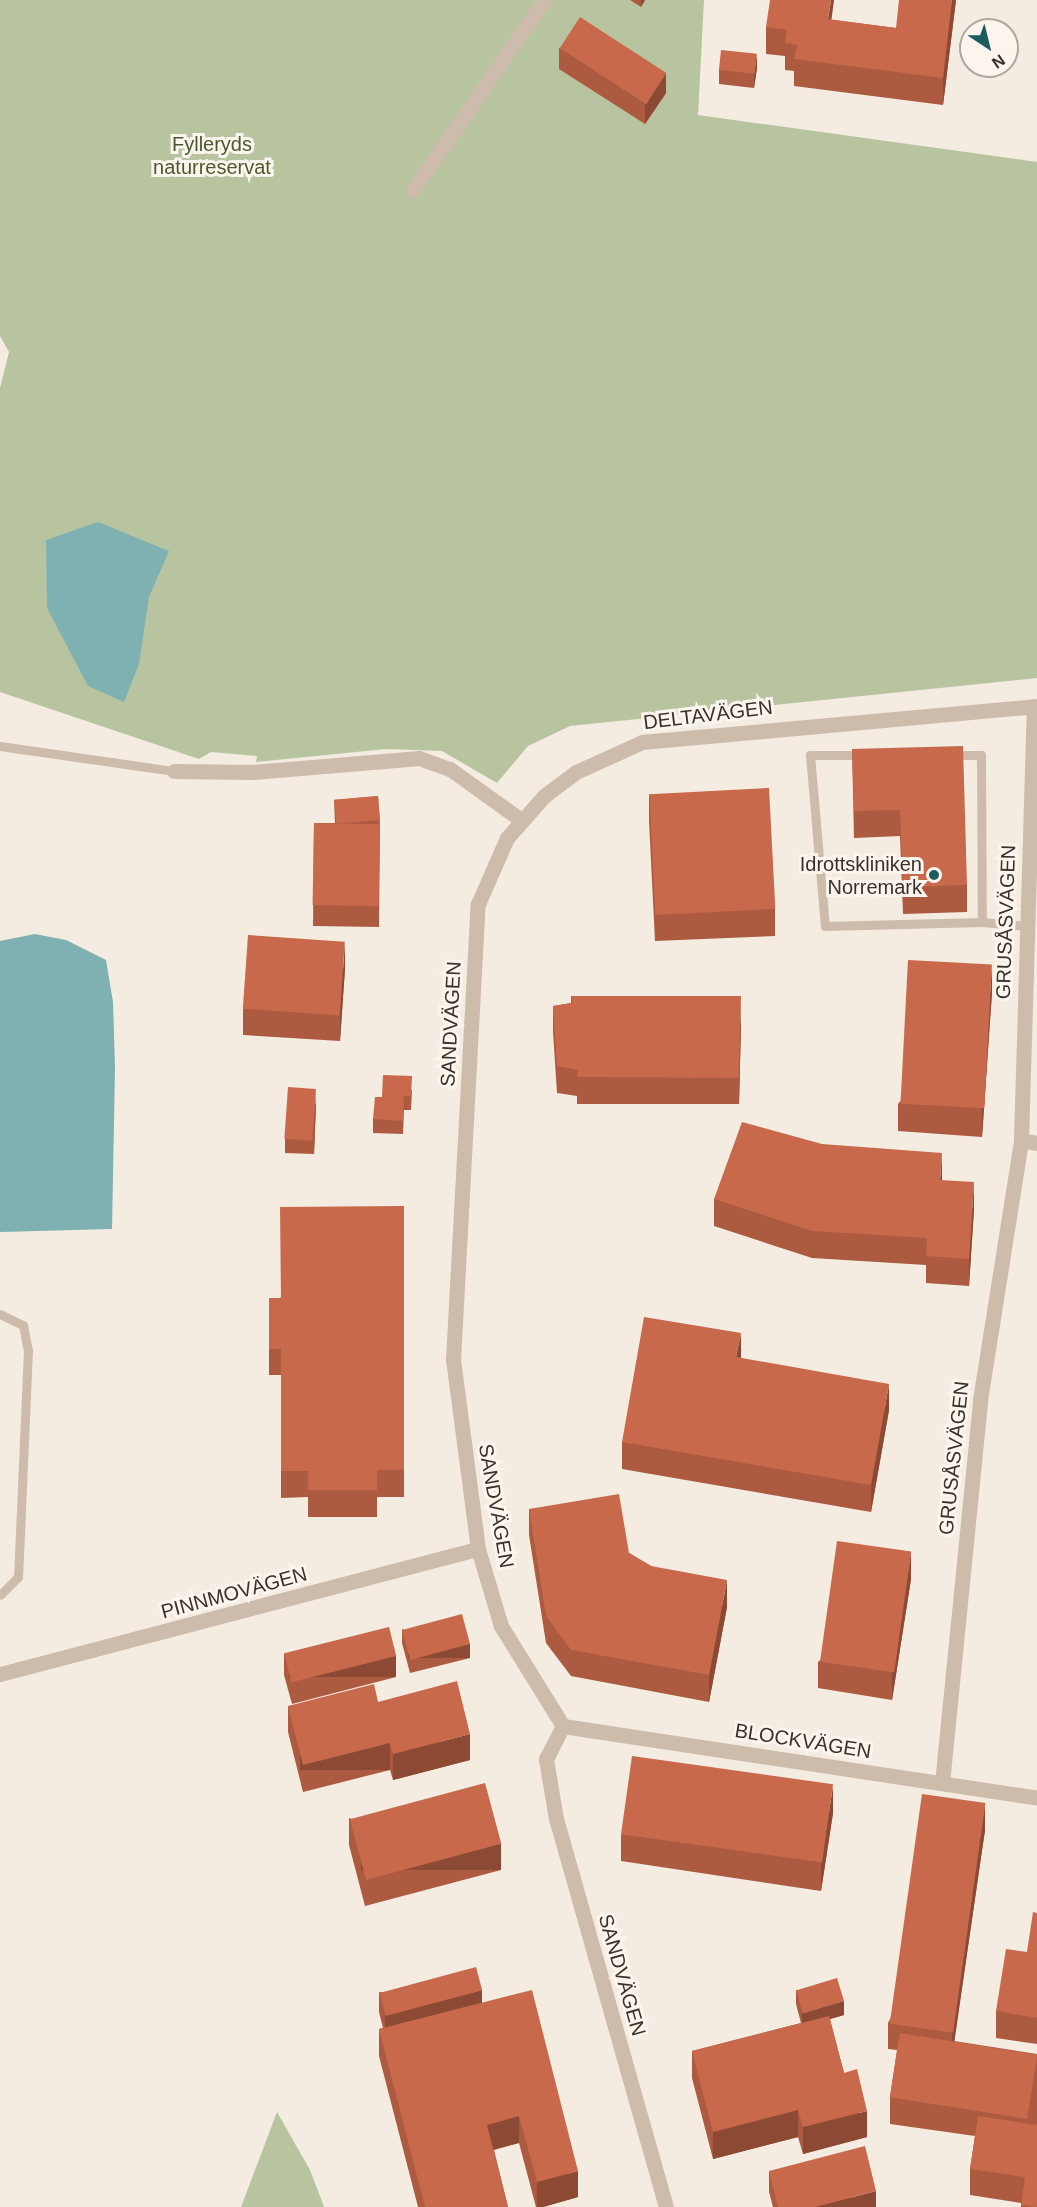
<!DOCTYPE html>
<html>
<head>
<meta charset="utf-8">
<style>
	body { margin:0 }
	#map { position:relative; width:1037px; height:2207px; overflow:hidden; background:#f4ebe1; font-family:Helvetica,sans-serif }
	div>[style] { position:absolute }
	[style*='--x'] { left:calc(var(--x)*1px); top:calc(var(--y)*1px); width:calc(var(--w)*1px); rotate:calc(var(--a)*1deg) }
	.green>* { inset:0; background:#b8c4a0 }
	.water>* { inset:0; background:#7fb0b2 }
	.lane>* { height:9px; margin:-4.5px; padding:0 4.5px; transform-origin:4.5px; border-radius:4.5px; background:#cdbbac }
	.street>* { height:15px; margin:-7.5px; padding:0 7.5px; transform-origin:7.5px; border-radius:7.5px; background:#cdbbac }
	.wall>* { inset:0; background:#ac5a40 }
	.shaded-wall>* { inset:0; background:#8c4a34; transform-origin:0 0 }
	.building>* { inset:0; background:#c8694b; transform-origin:0 0 }
	.dots>* { width:16px; height:16px; translate:-50% -50%; box-sizing:border-box; border:3px solid #fbf5ee; border-radius:50% }
	span { translate:-50% -50%; white-space:nowrap; text-align:center; line-height:1.15; -webkit-text-stroke:6px #fbf5ee; paint-order:stroke }
	.park-label { font-size:20px; color:#4a5a2e }
	.street-label { font-size:20px; color:#3b302b }
	.poi-label { font-size:20px; color:#3b302b }
	.right { translate:-100% -50%; text-align:right }
	.north { position:absolute; left:959px; top:18px; width:60px; height:60px; box-sizing:border-box; background:#fbf5ee; border:2px solid #aea6a0; border-radius:50%; rotate:145deg; font-size:16px; font-weight:700; line-height:24px; text-align:center; color:#3b302b }
	.north::after { content:''; display:block; margin:auto; width:21px; height:27px; background:#1f5a5e; clip-path:polygon(50% 0,100% 100%,50% 72%,0 100%) }
</style>
</head>
<body>
<div id="map">
	<div class="green">
		<i style="clip-path:polygon(0 0,704px 0,698px 115px,1037px 162px,1037px 678px,570px 726px,528px 746px,497px 783px,442px 751px,386px 749px,256px 762px,257px 756px,211px 752px,199px 759px,0 692px,0 388px,9px 352px,0 336px)"></i>
		<i style="clip-path:polygon(277px 2112px,310px 2170px,324px 2207px,241px 2207px)"></i>
	</div>
	<div class="water">
		<i style="clip-path:polygon(98px 522px,169px 551px,149px 597px,139px 664px,124px 702px,88px 686px,47px 608px,46px 540px)"></i>
		<i style="clip-path:polygon(35px 934px,66px 940px,106px 960px,113px 1002px,115px 1068px,112px 1229px,0 1232px,0 941px)"></i>
	</div>
	<div class="lane">
		<i style="--x:0;--y:746;--w:176;--a:8.2"></i>
		<i style="--x:863;--y:755;--w:53;--a:180"></i>
		<i style="--x:810;--y:755;--w:172;--a:85"></i>
		<i style="--x:825;--y:926;--w:157;--a:-1.5"></i>
		<i style="--x:982;--y:922;--w:45;--a:5.1"></i>
		<i style="--x:951;--y:755;--w:30;--a:0"></i>
		<i style="--x:981;--y:755;--w:167;--a:89.7"></i>
		<i style="--x:0;--y:1314;--w:25;--a:26"></i>
		<i style="--x:23;--y:1325;--w:25;--a:79"></i>
		<i style="--x:28;--y:1350;--w:227;--a:92.5"></i>
		<i style="--x:18;--y:1577;--w:25;--a:135"></i>
	</div>
	<div class="street">
		<i style="--x:413;--y:190;--w:231;--a:-55.4"></i>
		<i style="--x:174;--y:771;--w:78;--a:0.7"></i>
		<i style="--x:252;--y:772;--w:168;--a:-4.8"></i>
		<i style="--x:419;--y:758;--w:33;--a:20"></i>
		<i style="--x:450;--y:769;--w:87;--a:35.7"></i>
		<i style="--x:1021;--y:1140;--w:16;--a:11"></i>
		<i style="--x:0;--y:1674;--w:494;--a:-14.7"></i>
		<i style="--x:563;--y:1726;--w:479;--a:8.6"></i>
		<i style="--x:942;--y:1783;--w:385;--a:-84.3"></i>
		<i style="--x:980;--y:1400;--w:263;--a:-81"></i>
		<i style="--x:1021;--y:1140;--w:434;--a:-88.3"></i>
		<i style="--x:666;--y:2207;--w:403;--a:-105.8"></i>
		<i style="--x:556;--y:1819;--w:61;--a:-99.5"></i>
		<i style="--x:546;--y:1759;--w:37;--a:-63"></i>
		<i style="--x:563;--y:1726;--w:118;--a:-121.8"></i>
		<i style="--x:501;--y:1626;--w:80;--a:-106.6"></i>
		<i style="--x:478;--y:1549;--w:191;--a:-97.5"></i>
		<i style="--x:453;--y:1360;--w:457;--a:-86.9"></i>
		<i style="--x:478;--y:904;--w:72;--a:-66.3"></i>
		<i style="--x:507;--y:838;--w:56;--a:-48.6"></i>
		<i style="--x:544;--y:796;--w:40;--a:-37"></i>
		<i style="--x:576;--y:772;--w:72;--a:-24.4"></i>
		<i style="--x:642;--y:742;--w:397;--a:-5.2"></i>
	</div>
	<div class="wall">
		<i style="clip-path:polygon(630px 0,645px 0,641px 7px)"></i>
		<i style="clip-path:polygon(956px 0,943px 105px,794px 86px,794px 71px,785px 70px,785px 56px,766px 54px,766px 27px,832px 20px,896px 28px)"></i>
		<i style="clip-path:polygon(559px 48px,666px 93px,645px 124px,559px 69px)"></i>
		<i style="clip-path:polygon(757px 68px,754px 88px,719px 84px,719px 70px)"></i>
		<i style="clip-path:polygon(852px 749px,967px 885px,967px 912px,903px 914px,900px 836px,854px 838px)"></i>
		<i style="clip-path:polygon(649px 794px,775px 909px,775px 936px,655px 941px,649px 821px)"></i>
		<i style="clip-path:polygon(378px 796px,380px 824px,379px 927px,313px 926px,314px 823px,335px 823px,334px 800px)"></i>
		<i style="clip-path:polygon(345px 968px,340px 1041px,243px 1035px,243px 1009px)"></i>
		<i style="clip-path:polygon(992px 992px,982px 1137px,898px 1131px,898px 1104px)"></i>
		<i style="clip-path:polygon(571px 996px,741px 1023px,739px 1104px,577px 1104px,577px 1096px,557px 1093px,553px 1032px,553px 1006px,571px 1003px)"></i>
		<i style="clip-path:polygon(412px 1090px,411px 1110px,404px 1110px,403px 1134px,373px 1133px,373px 1119px,382px 1097px)"></i>
		<i style="clip-path:polygon(316px 1103px,314px 1154px,285px 1153px,285px 1139px)"></i>
		<i style="clip-path:polygon(942px 1180px,974px 1209px,969px 1286px,926px 1283px,926px 1265px,812px 1258px,714px 1226px,714px 1199px)"></i>
		<i style="clip-path:polygon(404px 1206px,404px 1497px,377px 1497px,377px 1517px,308px 1517px,308px 1497px,281px 1498px,281px 1375px,269px 1375px,269px 1298px,280px 1298px)"></i>
		<i style="clip-path:polygon(741px 1358px,889px 1410px,871px 1512px,622px 1469px,622px 1442px)"></i>
		<i style="clip-path:polygon(529px 1509px,629px 1553px,651px 1566px,727px 1607px,709px 1702px,571px 1676px,546px 1643px,529px 1535px)"></i>
		<i style="clip-path:polygon(911px 1579px,892px 1700px,818px 1688px,818px 1662px)"></i>
		<i style="clip-path:polygon(402px 1629px,470px 1658px,410px 1673px,402px 1643px)"></i>
		<i style="clip-path:polygon(284px 1654px,396px 1677px,292px 1704px,284px 1675px)"></i>
		<i style="clip-path:polygon(378px 1702px,470px 1760px,393px 1780px,390px 1770px,303px 1792px,288px 1732px,288px 1706px)"></i>
		<i style="clip-path:polygon(833px 1813px,821px 1891px,621px 1861px,621px 1834px)"></i>
		<i style="clip-path:polygon(349px 1818px,501px 1870px,365px 1906px,349px 1845px)"></i>
		<i style="clip-path:polygon(985px 1830px,954px 2041px,1037px 2054px,1037px 2207px,1021px 2207px,1021px 2203px,970px 2195px,970px 2169px,975px 2136px,890px 2124px,890px 2097px,897px 2050px,888px 2049px,888px 2023px)"></i>
		<i style="clip-path:polygon(1037px 1913px,1037px 2044px,996px 2038px,996px 2011px,1027px 1952px)"></i>
		<i style="clip-path:polygon(796px 1990px,844px 2015px,830px 2019px,844px 2073px,867px 2137px,803px 2154px,798px 2137px,713px 2159px,692px 2078px,692px 2051px,801px 2023px,796px 2004px)"></i>
		<i style="clip-path:polygon(379px 1992px,482px 2003px,578px 2197px,543px 2207px,536px 2207px,519px 2143px,494px 2150px,508px 2207px,418px 2207px,379px 2056px,379px 2029px,383px 2028px,379px 2012px)"></i>
		<i style="clip-path:polygon(769px 2171px,876px 2207px,773px 2207px,769px 2192px)"></i>
	</div>
	<div class="shaded-wall">
		<i style="clip-path:polygon(641px 0,645px 0,641px 7px)"></i>
		<i style="clip-path:polygon(831px 0,834px 0,828px 46px,828px 19px)"></i>
		<i style="clip-path:polygon(952px 0,956px 0,943px 105px,943px 78px)"></i>
		<i style="clip-path:polygon(757px 54px,757px 68px,754px 88px,754px 74px)"></i>
		<i style="clip-path:polygon(666px 73px,666px 93px,645px 124px,645px 104px)"></i>
		<i style="clip-path:polygon(345px 941px,345px 968px,340px 1041px,340px 1015px)"></i>
		<i style="clip-path:polygon(992px 965px,992px 992px,982px 1137px,982px 1110px)"></i>
		<i style="clip-path:polygon(741px 996px,741px 1023px,739px 1104px,739px 1078px)"></i>
		<i style="clip-path:polygon(316px 1089px,316px 1103px,314px 1154px,314px 1140px)"></i>
		<i style="clip-path:polygon(942px 1153px,942px 1180px,940px 1207px,940px 1180px)"></i>
		<i style="clip-path:polygon(974px 1182px,974px 1209px,969px 1286px,969px 1259px)"></i>
		<i style="clip-path:polygon(741px 1333px,741px 1360px,736px 1357px)"></i>
		<i style="clip-path:polygon(889px 1384px,889px 1410px,871px 1512px,871px 1485px)"></i>
		<i style="clip-path:polygon(911px 1552px,911px 1579px,892px 1700px,892px 1673px)"></i>
		<i style="clip-path:polygon(727px 1580px,727px 1607px,709px 1702px,709px 1675px)"></i>
		<i style="left:470px;top:1644px;width:14px;height:62px;rotate:90deg"></i>
		<i style="left:396px;top:1656px;width:21px;height:107px;rotate:90deg"></i>
		<i style="clip-path:polygon(470px 1734px,470px 1760px,393px 1780px,393px 1754px)"></i>
		<i style="left:390px;top:1743px;width:27px;height:90px;rotate:90deg"></i>
		<i style="clip-path:polygon(833px 1786px,833px 1813px,821px 1891px,821px 1864px)"></i>
		<i style="clip-path:polygon(985px 1803px,985px 1830px,952px 2058px,952px 2031px)"></i>
		<i style="left:501px;top:1844px;width:26px;height:140px;rotate:90deg"></i>
		<i style="clip-path:polygon(482px 1990px,482px 2011px,385px 2035px,385px 2015px)"></i>
		<i style="clip-path:polygon(844px 2001px,844px 2015px,802px 2027px,802px 2013px)"></i>
		<i style="clip-path:polygon(798px 2110px,798px 2137px,713px 2159px,713px 2132px)"></i>
		<i style="clip-path:polygon(867px 2111px,867px 2137px,803px 2154px,803px 2127px)"></i>
		<i style="clip-path:polygon(519px 2116px,519px 2143px,487px 2151px,487px 2125px)"></i>
		<i style="clip-path:polygon(578px 2171px,578px 2197px,543px 2207px,537px 2207px,537px 2182px)"></i>
		<i style="clip-path:polygon(876px 2191px,876px 2207px,815px 2207px)"></i>
	</div>
	<div class="building">
		<i style="clip-path:polygon(770px 0,831px 0,828px 19px,896px 28px,899px 0,952px 0,943px 78px,794px 59px,797px 45px,785px 43px,787px 30px,766px 27px)"></i>
		<i style="left:580px;top:17px;width:103px;height:37px;rotate:33deg"></i>
		<i style="left:721px;top:50px;width:36px;height:20px;rotate:6deg"></i>
		<i style="clip-path:polygon(963px 746px,967px 885px,903px 887px,900px 810px,854px 811px,852px 749px)"></i>
		<i style="left:769px;top:788px;width:121px;height:120px;rotate:87deg"></i>
		<i style="left:378px;top:796px;width:24px;height:44px;rotate:85deg"></i>
		<i style="left:314px;top:823px;width:66px;height:82px;rotate:1deg"></i>
		<i style="left:248px;top:935px;width:97px;height:74px;rotate:4deg"></i>
		<i style="left:908px;top:960px;width:84px;height:144px;rotate:3deg"></i>
		<i style="clip-path:polygon(571px 996px,741px 996px,739px 1078px,577px 1077px,578px 1070px,557px 1066px,553px 1006px,572px 1003px)"></i>
		<i style="clip-path:polygon(383px 1075px,412px 1076px,411px 1096px,404px 1096px,403px 1121px,373px 1119px,375px 1097px,382px 1097px)"></i>
		<i style="left:288px;top:1087px;width:28px;height:52px;rotate:4deg"></i>
		<i style="clip-path:polygon(742px 1122px,822px 1144px,942px 1153px,940px 1180px,974px 1182px,969px 1259px,926px 1256px,927px 1238px,812px 1231px,714px 1199px)"></i>
		<i style="clip-path:polygon(404px 1206px,404px 1470px,377px 1470px,377px 1490px,308px 1490px,308px 1471px,281px 1471px,281px 1349px,269px 1349px,269px 1298px,281px 1298px,280px 1207px)"></i>
		<i style="clip-path:polygon(644px 1317px,741px 1333px,736px 1357px,889px 1384px,871px 1485px,622px 1442px)"></i>
		<i style="clip-path:polygon(619px 1494px,629px 1553px,651px 1566px,727px 1580px,709px 1675px,571px 1650px,546px 1616px,529px 1509px)"></i>
		<i style="left:837px;top:1541px;width:75px;height:122px;rotate:8deg"></i>
		<i style="left:462px;top:1614px;width:31px;height:62px;rotate:75deg"></i>
		<i style="left:389px;top:1627px;width:30px;height:108px;rotate:76deg"></i>
		<i style="clip-path:polygon(457px 1681px,470px 1734px,393px 1754px,390px 1743px,303px 1765px,288px 1706px,374px 1684px,378px 1702px)"></i>
		<i style="left:632px;top:1756px;width:203px;height:79px;rotate:8deg"></i>
		<i style="left:485px;top:1783px;width:63px;height:140px;rotate:75deg"></i>
		<i style="left:922px;top:1794px;width:64px;height:232px;rotate:8deg"></i>
		<i style="clip-path:polygon(1033px 1912px,1037px 1913px,1037px 2018px,996px 2011px,1006px 1949px,1027px 1952px)"></i>
		<i style="left:476px;top:1967px;width:24px;height:100px;rotate:75deg"></i>
		<i style="left:837px;top:1978px;width:24px;height:43px;rotate:73deg"></i>
		<i style="clip-path:polygon(532px 1990px,578px 2171px,537px 2182px,519px 2116px,487px 2125px,508px 2207px,425px 2207px,379px 2029px)"></i>
		<i style="clip-path:polygon(829px 2016px,844px 2073px,857px 2069px,867px 2111px,803px 2127px,798px 2110px,713px 2132px,692px 2051px)"></i>
		<i style="left:900px;top:2033px;width:139px;height:65px;rotate:9deg"></i>
		<i style="clip-path:polygon(978px 2116px,1037px 2125px,1037px 2207px,1021px 2205px,1025px 2177px,970px 2169px)"></i>
		<i style="clip-path:polygon(865px 2146px,876px 2191px,815px 2207px,778px 2207px,769px 2171px)"></i>
	</div>
	<div class="dots">
		<i style="left:934px;top:875px;background:#1f5a5e"></i>
	</div>
	<div class="park-label">
		<span style="left:212px;top:156px">Fylleryds<br>naturreservat</span>
	</div>
	<div class="street-label">
		<span style="left:708px;top:715px;rotate:-7deg">DELTAVÄGEN</span>
		<span style="left:1006px;top:922px;rotate:-88deg">GRUSÅSVÄGEN</span>
		<span style="left:451px;top:1024px;rotate:-87deg">SANDVÄGEN</span>
		<span style="left:954px;top:1458px;rotate:-84deg">GRUSÅSVÄGEN</span>
		<span style="left:496px;top:1506px;rotate:80deg">SANDVÄGEN</span>
		<span style="left:234px;top:1593px;rotate:-15deg">PINNMOVÄGEN</span>
		<span style="left:803px;top:1741px;rotate:9deg">BLOCKVÄGEN</span>
		<span style="left:622px;top:1975px;rotate:74deg">SANDVÄGEN</span>
	</div>
	<div class="poi-label">
		<span class="right" style="left:922px;top:876px">Idrottskliniken<br>Norremark</span>
	</div>
	<div class="north">N</div>
</div>
</body>
</html>
